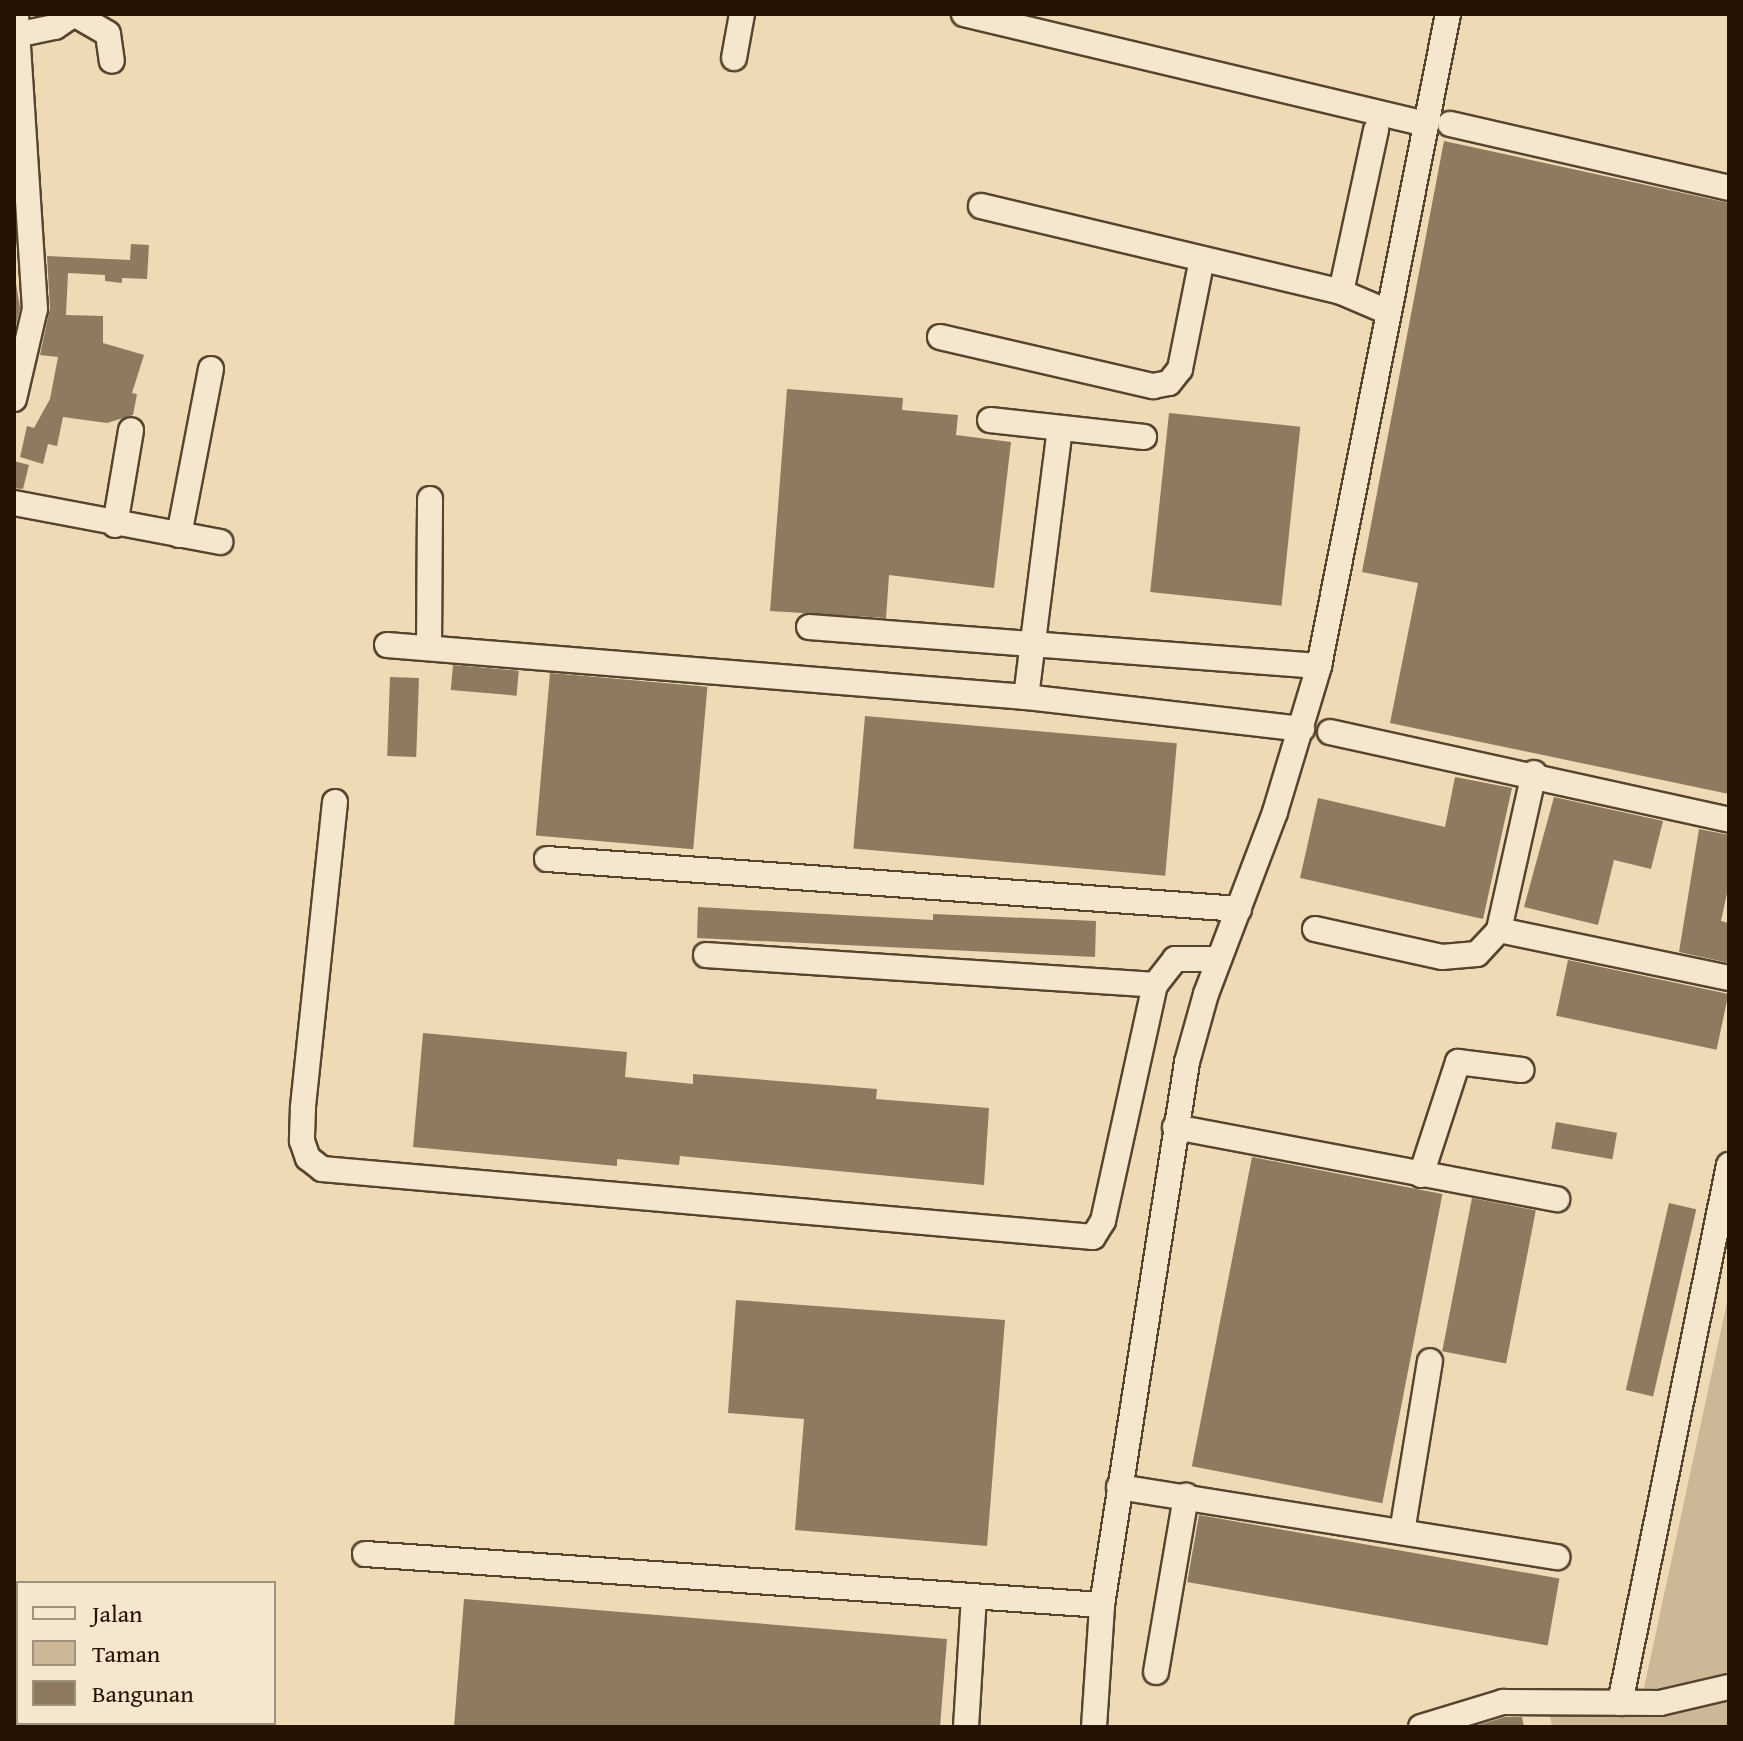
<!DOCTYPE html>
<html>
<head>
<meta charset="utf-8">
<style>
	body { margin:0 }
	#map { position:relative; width:1743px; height:1741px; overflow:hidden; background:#eedab4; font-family:"Gentium Book Plus",serif }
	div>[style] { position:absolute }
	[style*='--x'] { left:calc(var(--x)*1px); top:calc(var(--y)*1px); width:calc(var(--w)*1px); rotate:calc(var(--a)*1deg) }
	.green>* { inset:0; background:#ccb896 }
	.building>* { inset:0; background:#8e7a5f; transform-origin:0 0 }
	.roads { filter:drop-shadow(2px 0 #57442f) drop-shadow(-2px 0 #57442f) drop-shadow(0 2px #57442f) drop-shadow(0 -2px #57442f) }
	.minor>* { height:24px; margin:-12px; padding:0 12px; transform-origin:12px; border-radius:12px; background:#f4e7ce }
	span { translate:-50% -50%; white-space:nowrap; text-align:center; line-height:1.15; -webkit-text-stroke:6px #f4e7ce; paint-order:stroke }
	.frame { position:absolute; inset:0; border:16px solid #251203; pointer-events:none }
	.legend { position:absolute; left:16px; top:1581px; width:260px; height:144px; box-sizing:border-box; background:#f4e7ce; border:2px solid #a1927d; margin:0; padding:10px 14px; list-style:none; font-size:24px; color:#251203 }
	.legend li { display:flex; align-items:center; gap:16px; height:40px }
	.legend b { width:40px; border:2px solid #a1927d }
</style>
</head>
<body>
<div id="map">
	<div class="green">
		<i style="clip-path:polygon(1729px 1293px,1729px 1727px,1552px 1727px,1549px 1710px,1639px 1711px)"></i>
	</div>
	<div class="building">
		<i style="clip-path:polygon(1444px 141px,1729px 203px,1729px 794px,1390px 723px,1418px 583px,1362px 572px)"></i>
		<i style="clip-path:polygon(131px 244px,149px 245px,147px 279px,122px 278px,122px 283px,105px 281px,105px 275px,68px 273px,66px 315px,103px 316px,103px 343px,144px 355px,132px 393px,137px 394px,133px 415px,107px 423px,63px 417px,57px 446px,48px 444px,43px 464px,20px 457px,27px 426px,34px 428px,50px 399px,58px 357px,40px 355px,50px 308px,47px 256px,130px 260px)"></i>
		<i style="clip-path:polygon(14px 271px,20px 308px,14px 333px)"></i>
		<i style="clip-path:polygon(787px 389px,903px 398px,902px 410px,958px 415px,956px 435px,1011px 442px,994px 588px,889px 575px,886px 618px,770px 611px)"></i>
		<i style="left:1169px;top:413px;width:132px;height:180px;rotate:6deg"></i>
		<i style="clip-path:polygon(14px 461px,29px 465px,23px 489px,14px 488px)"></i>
		<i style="left:453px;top:665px;width:66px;height:25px;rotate:5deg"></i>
		<i style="left:550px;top:673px;width:158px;height:163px;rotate:5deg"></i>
		<i style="left:390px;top:677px;width:29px;height:79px;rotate:2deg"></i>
		<i style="left:865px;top:716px;width:313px;height:133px;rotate:5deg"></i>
		<i style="clip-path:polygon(1455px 777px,1512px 788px,1483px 919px,1300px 878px,1318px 798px,1445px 827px)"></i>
		<i style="clip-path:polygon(1554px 797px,1663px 821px,1651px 869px,1614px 860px,1598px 925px,1524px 907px)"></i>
		<i style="clip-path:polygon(1699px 829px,1729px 835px,1729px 884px,1721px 921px,1729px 923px,1729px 963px,1679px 952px)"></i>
		<i style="clip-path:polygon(698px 907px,933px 920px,933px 914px,1096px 921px,1095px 957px,697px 938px)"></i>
		<i style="left:1568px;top:960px;width:164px;height:57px;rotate:12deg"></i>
		<i style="clip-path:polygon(423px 1033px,627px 1052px,625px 1077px,693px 1084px,693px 1074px,877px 1089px,876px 1099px,989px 1108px,984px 1185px,680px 1156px,679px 1165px,617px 1159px,617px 1166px,413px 1147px)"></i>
		<i style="left:1556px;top:1122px;width:62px;height:27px;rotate:10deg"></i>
		<i style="left:1252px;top:1157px;width:194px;height:315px;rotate:11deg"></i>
		<i style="left:1472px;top:1198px;width:65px;height:156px;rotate:11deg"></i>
		<i style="left:1669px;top:1203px;width:28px;height:192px;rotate:13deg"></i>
		<i style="clip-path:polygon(736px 1300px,1005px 1320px,987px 1546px,795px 1530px,804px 1419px,728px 1413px)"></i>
		<i style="left:1199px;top:1515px;width:366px;height:68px;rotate:10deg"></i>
		<i style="clip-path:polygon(464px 1599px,947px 1639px,940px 1727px,454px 1727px)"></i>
		<i style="clip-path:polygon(1505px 1717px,1522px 1717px,1524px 1727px,1472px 1727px)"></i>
	</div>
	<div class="roads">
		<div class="minor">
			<i style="--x:74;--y:14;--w:39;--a:30"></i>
			<i style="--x:108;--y:34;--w:27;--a:82"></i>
			<i style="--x:964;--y:14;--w:472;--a:13.4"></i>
			<i style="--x:16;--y:35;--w:40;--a:-12"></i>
			<i style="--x:55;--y:27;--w:23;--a:-34"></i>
			<i style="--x:734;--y:58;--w:45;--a:-79.7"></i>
			<i style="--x:1450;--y:124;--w:286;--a:12.9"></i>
			<i style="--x:981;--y:206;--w:370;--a:13.4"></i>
			<i style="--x:1341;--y:292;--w:51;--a:23.1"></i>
			<i style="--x:1341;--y:292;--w:166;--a:-77.8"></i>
			<i style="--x:940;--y:337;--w:219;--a:13"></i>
			<i style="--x:1153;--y:386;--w:16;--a:-11"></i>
			<i style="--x:1169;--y:383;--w:18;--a:-52"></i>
			<i style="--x:1180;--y:369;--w:112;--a:-78.7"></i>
			<i style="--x:14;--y:399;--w:92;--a:-76.9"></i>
			<i style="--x:35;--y:309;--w:296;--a:-93.7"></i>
			<i style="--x:990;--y:420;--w:155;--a:6.3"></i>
			<i style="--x:14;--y:503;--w:210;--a:10.7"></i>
			<i style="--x:115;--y:525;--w:96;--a:-80.4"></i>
			<i style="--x:179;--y:535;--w:169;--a:-79.1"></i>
			<i style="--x:809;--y:627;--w:511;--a:4.37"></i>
			<i style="--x:387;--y:645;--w:641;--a:4.65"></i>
			<i style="--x:1026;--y:697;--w:278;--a:6.6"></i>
			<i style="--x:429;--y:648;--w:149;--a:-89.6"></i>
			<i style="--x:1026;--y:697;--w:271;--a:-82.8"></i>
			<i style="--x:1330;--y:732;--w:409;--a:12.4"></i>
			<i style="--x:1534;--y:773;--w:161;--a:102.6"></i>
			<i style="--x:1499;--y:930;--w:235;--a:11.8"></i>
			<i style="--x:335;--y:802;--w:308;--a:96"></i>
			<i style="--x:303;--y:1108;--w:33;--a:92"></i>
			<i style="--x:302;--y:1141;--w:18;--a:71"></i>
			<i style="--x:308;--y:1158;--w:18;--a:38"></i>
			<i style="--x:322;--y:1169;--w:774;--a:5.04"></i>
			<i style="--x:1093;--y:1237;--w:19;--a:-58"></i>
			<i style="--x:1103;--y:1221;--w:242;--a:-77.6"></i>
			<i style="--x:1155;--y:985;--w:33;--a:-52"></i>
			<i style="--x:1175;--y:959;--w:43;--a:0"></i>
			<i style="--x:547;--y:859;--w:694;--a:4.13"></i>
			<i style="--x:1315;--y:929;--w:130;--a:12.4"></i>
			<i style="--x:1442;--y:957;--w:35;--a:-5"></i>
			<i style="--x:1477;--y:954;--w:33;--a:-47"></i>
			<i style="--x:706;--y:955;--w:450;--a:3.8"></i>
			<i style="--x:1175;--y:1127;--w:389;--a:10.7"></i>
			<i style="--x:1421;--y:1175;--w:119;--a:-71.9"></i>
			<i style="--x:1458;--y:1062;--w:64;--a:7.2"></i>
			<i style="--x:1119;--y:1487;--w:444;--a:9.1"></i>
			<i style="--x:1402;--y:1532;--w:173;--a:-80.7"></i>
			<i style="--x:365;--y:1554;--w:739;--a:3.96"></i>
			<i style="--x:1156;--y:1672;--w:179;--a:-80.3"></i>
			<i style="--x:1620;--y:1703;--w:549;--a:-78.55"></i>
			<i style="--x:966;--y:1727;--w:129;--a:-86.5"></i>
			<i style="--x:1094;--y:1727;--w:122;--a:-86.2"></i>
			<i style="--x:1102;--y:1605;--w:550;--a:-81.1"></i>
			<i style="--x:1187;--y:1062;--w:71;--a:-74.4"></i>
			<i style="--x:1206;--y:994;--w:195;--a:-69.2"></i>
			<i style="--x:1275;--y:812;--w:152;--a:-73.2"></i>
			<i style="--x:1319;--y:666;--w:665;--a:-78.81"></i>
			<i style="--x:1421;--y:1727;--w:86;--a:-17"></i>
			<i style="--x:1503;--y:1702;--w:157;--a:0.4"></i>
			<i style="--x:1660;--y:1703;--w:71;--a:-13.1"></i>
		</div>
	</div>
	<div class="frame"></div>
	<ul class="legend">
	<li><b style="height:10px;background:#f4e7ce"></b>Jalan</li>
	<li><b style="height:22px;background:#ccb896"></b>Taman</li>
	<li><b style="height:22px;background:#8e7a5f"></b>Bangunan</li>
	</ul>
</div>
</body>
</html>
